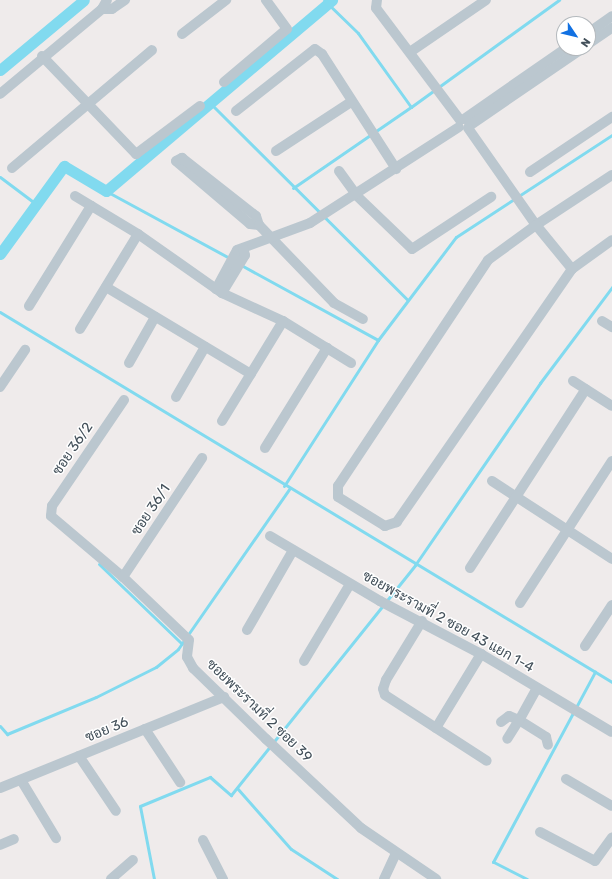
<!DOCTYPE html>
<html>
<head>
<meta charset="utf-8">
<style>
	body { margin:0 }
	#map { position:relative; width:612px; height:879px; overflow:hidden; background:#efebeb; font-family:Rubik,Sarabun,sans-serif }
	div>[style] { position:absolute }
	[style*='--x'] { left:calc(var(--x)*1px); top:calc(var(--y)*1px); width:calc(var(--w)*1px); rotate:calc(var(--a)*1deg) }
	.stream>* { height:3px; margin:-1.5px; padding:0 1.5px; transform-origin:1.5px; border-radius:1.5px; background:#81daef }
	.canal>* { height:11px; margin:-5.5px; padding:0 5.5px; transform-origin:5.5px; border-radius:5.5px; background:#81daef }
	.street>* { height:10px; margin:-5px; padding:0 5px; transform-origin:5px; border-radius:5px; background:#bbc7cf }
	span { translate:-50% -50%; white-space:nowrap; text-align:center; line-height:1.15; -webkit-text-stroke:3px #fff; paint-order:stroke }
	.street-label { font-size:14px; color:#43505a }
	.north { position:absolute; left:556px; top:16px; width:40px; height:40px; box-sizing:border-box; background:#fff; border:1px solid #b4b9bd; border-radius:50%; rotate:125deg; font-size:11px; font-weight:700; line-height:16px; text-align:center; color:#43505a }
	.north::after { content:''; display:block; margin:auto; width:14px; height:18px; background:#1271e2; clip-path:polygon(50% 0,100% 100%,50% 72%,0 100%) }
</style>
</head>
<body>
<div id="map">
	<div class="stream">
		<i style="--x:210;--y:103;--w:278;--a:44.9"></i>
		<i style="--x:411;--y:107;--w:183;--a:-35.9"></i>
		<i style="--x:0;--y:177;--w:45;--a:36.9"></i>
		<i style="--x:293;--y:188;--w:143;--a:-34.5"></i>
		<i style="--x:411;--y:107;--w:91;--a:-125.6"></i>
		<i style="--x:358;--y:33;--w:47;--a:-135.9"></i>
		<i style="--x:106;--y:191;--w:142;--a:28.5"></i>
		<i style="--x:241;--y:265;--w:156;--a:28.7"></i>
		<i style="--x:0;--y:312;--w:715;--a:31.16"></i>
		<i style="--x:284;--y:486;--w:174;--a:-57.2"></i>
		<i style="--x:378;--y:340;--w:129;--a:-52.9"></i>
		<i style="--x:456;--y:237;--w:186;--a:-33.2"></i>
		<i style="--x:99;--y:564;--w:115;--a:43.9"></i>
		<i style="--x:0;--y:726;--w:11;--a:49"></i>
		<i style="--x:7;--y:734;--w:96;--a:-22.6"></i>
		<i style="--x:96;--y:697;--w:67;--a:-26.6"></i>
		<i style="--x:156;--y:667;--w:28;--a:-39"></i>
		<i style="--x:178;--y:649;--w:195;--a:-55.2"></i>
		<i style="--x:237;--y:788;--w:81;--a:48.5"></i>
		<i style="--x:291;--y:849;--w:55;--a:33.1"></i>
		<i style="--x:154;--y:879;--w:74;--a:-100.9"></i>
		<i style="--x:140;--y:806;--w:76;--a:-22.5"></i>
		<i style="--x:210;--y:777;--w:28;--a:41"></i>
		<i style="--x:231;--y:795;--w:295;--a:-51.3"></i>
		<i style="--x:415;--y:565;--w:221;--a:-55.5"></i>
		<i style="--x:540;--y:383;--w:120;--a:-53.1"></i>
		<i style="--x:527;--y:879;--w:38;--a:-153"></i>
		<i style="--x:493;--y:862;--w:216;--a:-61.8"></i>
	</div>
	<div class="canal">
		<i style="--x:0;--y:70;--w:109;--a:-39.8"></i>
		<i style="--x:0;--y:254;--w:109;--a:-54"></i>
		<i style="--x:64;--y:166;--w:49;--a:30.8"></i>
		<i style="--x:106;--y:191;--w:296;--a:-40.2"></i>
	</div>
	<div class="street">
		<i style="--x:377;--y:0;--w:8;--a:97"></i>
		<i style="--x:376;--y:8;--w:140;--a:53.1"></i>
		<i style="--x:102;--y:9;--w:10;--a:0"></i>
		<i style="--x:112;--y:9;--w:16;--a:-35"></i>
		<i style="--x:588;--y:33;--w:29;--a:-35"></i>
		<i style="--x:182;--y:34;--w:56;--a:-37.7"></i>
		<i style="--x:588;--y:44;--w:29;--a:-34"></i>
		<i style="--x:410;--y:52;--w:92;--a:-34.4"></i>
		<i style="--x:42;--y:56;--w:136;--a:46.2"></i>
		<i style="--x:136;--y:154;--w:80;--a:-36.9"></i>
		<i style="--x:224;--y:82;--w:82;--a:-40.1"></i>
		<i style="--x:287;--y:29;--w:36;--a:-126"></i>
		<i style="--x:0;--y:94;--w:133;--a:-39.8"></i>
		<i style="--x:102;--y:9;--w:10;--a:-61"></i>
		<i style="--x:236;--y:111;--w:100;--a:-38.1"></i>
		<i style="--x:315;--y:49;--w:9;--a:36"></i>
		<i style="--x:322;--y:54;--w:137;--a:57.2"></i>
		<i style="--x:464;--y:119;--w:124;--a:-34.8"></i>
		<i style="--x:469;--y:126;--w:138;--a:-34.4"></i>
		<i style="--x:468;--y:128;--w:118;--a:55"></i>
		<i style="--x:536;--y:225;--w:91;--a:-33.3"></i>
		<i style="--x:276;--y:151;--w:90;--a:-33.2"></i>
		<i style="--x:12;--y:168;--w:183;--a:-40.1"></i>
		<i style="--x:339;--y:171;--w:31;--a:54"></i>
		<i style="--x:357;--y:196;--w:76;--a:43.9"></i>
		<i style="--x:412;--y:249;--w:95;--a:-33.4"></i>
		<i style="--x:530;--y:172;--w:99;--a:-33.9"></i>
		<i style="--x:75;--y:196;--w:74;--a:31.1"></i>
		<i style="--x:138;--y:234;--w:103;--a:35.1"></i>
		<i style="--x:222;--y:293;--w:67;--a:24.7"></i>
		<i style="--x:283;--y:321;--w:80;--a:31.7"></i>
		<i style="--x:259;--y:225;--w:9;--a:-174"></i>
		<i style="--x:250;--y:224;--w:97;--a:-139.6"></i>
		<i style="--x:176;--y:161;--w:7;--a:-27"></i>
		<i style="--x:182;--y:158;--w:94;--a:38.1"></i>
		<i style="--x:256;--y:216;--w:9;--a:72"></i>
		<i style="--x:259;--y:225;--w:108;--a:46.1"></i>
		<i style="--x:334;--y:303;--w:33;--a:29"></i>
		<i style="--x:572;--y:269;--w:308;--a:124.7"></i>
		<i style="--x:397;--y:522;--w:13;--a:162"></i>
		<i style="--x:385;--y:526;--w:55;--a:-148.3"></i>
		<i style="--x:338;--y:497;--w:11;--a:-90"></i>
		<i style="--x:338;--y:486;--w:271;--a:-56.4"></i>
		<i style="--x:488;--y:260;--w:59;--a:-36.1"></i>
		<i style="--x:536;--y:225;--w:57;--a:50.7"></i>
		<i style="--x:572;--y:269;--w:49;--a:-35.9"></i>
		<i style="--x:106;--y:287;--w:169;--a:31"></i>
		<i style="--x:216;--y:289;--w:44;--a:-61.7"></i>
		<i style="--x:237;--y:250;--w:78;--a:-20.3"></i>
		<i style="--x:310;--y:223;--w:177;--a:-32.8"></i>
		<i style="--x:222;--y:293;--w:44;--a:-58.8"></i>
		<i style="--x:245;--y:255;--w:7;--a:-106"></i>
		<i style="--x:29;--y:306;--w:118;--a:-58.2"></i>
		<i style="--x:602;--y:321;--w:12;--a:31"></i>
		<i style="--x:80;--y:329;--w:111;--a:-58.6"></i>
		<i style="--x:129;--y:363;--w:53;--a:-60.5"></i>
		<i style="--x:573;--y:381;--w:46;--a:32.7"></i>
		<i style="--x:0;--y:387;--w:45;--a:-56"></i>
		<i style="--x:176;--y:397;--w:58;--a:-59.9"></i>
		<i style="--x:124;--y:400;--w:128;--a:124.2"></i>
		<i style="--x:52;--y:506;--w:10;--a:96"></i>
		<i style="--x:51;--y:516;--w:94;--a:40.3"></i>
		<i style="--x:123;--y:577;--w:91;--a:43.7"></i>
		<i style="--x:189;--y:640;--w:17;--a:97"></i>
		<i style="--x:187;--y:657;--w:13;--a:61"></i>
		<i style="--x:193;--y:668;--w:102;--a:44.2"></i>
		<i style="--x:266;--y:739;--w:130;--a:43.1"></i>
		<i style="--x:361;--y:828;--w:91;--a:34.2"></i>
		<i style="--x:222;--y:421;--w:117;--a:-58.6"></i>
		<i style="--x:265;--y:448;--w:118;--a:-58.2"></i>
		<i style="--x:492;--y:481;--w:143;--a:33"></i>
		<i style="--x:270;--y:536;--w:128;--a:30.6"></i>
		<i style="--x:380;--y:601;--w:114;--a:27.7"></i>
		<i style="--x:481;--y:654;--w:152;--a:30.8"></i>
		<i style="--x:470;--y:568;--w:213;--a:-57.1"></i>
		<i style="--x:123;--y:577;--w:143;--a:-56.4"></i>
		<i style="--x:520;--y:603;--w:169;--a:-57.1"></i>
		<i style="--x:422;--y:621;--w:69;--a:121.4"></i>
		<i style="--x:386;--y:680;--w:9;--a:108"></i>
		<i style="--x:383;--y:689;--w:6;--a:72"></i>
		<i style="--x:385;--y:695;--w:121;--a:32.9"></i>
		<i style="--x:247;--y:630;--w:90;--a:-60"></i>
		<i style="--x:585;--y:646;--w:49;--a:-56.6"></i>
		<i style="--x:304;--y:661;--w:90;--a:-59.1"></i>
		<i style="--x:537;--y:688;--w:37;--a:119"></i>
		<i style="--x:519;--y:720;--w:32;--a:32"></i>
		<i style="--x:546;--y:737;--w:8;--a:76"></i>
		<i style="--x:501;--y:722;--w:10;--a:-37"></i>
		<i style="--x:509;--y:716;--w:11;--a:22"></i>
		<i style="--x:519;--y:720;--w:22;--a:122"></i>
		<i style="--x:436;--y:728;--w:87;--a:-58.7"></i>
		<i style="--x:145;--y:729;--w:64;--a:56.6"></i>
		<i style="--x:79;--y:756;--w:66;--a:56.1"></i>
		<i style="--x:566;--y:779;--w:53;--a:30.4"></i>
		<i style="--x:21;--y:780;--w:68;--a:58.9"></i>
		<i style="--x:0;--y:788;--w:242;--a:-22.1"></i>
		<i style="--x:540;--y:832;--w:62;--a:27.8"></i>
		<i style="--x:595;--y:861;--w:29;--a:-54"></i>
		<i style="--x:203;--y:840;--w:44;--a:62.9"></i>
		<i style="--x:0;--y:845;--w:15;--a:-23"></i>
		<i style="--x:111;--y:879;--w:29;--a:-41"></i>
		<i style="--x:384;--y:879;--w:26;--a:-65"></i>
	</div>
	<div class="street-label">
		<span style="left:73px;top:449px;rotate:-56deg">ซอย 36/2</span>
		<span style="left:151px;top:510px;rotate:-56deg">ซอย 36/1</span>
		<span style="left:448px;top:622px;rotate:29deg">ซอยพระรามที่ 2 ซอย 43 แยก 1-4</span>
		<span style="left:259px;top:711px;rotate:44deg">ซอยพระรามที่ 2 ซอย 39</span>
		<span style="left:107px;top:730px;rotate:-22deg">ซอย 36</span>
	</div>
	<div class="north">N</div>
</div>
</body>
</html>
